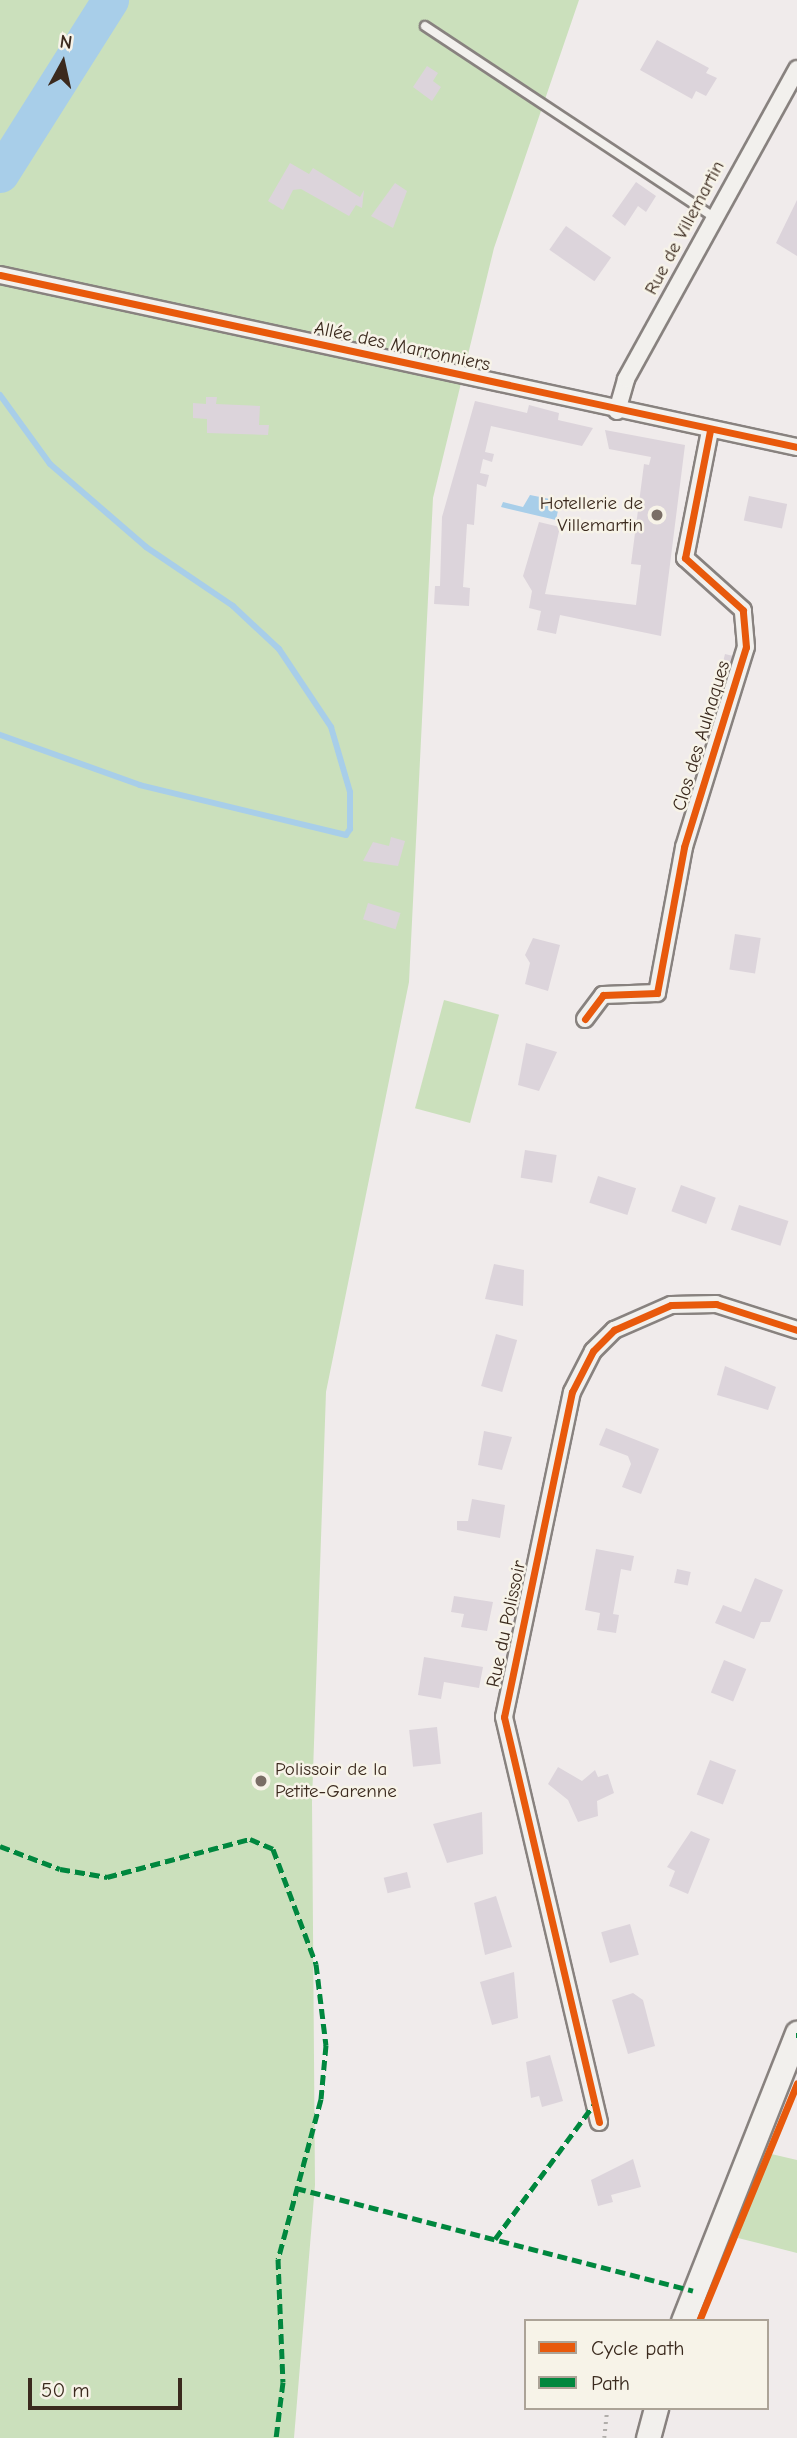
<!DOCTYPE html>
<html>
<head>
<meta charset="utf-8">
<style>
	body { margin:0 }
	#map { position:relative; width:797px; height:2438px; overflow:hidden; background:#f0ebeb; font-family:"Comic Neue",sans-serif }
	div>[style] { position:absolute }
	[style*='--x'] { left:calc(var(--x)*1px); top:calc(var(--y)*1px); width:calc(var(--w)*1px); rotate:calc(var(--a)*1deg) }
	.green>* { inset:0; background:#cbe0bc; transform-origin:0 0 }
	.water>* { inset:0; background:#a8cee9 }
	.stream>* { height:6px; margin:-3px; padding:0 3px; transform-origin:3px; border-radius:3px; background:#a8cee9 }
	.river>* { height:37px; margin:-18.5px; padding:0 18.5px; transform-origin:18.5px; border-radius:18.5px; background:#a8cee9 }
	.building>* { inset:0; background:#dcd4db; transform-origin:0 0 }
	.path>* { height:3.5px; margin-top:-1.75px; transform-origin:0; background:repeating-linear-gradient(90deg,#b0adaa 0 2px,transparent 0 7px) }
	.roads { filter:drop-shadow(2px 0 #88827f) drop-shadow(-2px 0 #88827f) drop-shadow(0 2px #88827f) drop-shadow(0 -2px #88827f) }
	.lane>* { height:8px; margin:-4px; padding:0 4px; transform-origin:4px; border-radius:4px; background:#f2f0ed }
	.street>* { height:16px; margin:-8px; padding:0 8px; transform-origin:8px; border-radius:8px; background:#f2f0ed }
	.secondary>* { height:23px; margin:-11.5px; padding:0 11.5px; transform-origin:11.5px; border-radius:11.5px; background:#f2f0ed }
	.quiet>* { height:5px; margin-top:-2.5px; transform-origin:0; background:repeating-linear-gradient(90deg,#00873e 0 10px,transparent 0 15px) }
	.cycleway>* { height:7px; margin:-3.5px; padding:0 3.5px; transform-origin:3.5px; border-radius:3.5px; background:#e8590c }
	.dots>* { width:19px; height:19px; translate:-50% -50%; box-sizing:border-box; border:4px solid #f7f3e8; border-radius:50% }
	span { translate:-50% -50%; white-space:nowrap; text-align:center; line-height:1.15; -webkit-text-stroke:5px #f7f3e8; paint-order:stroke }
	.street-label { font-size:19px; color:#3b2a1e }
	.poi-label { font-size:19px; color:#3b2a1e }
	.right { translate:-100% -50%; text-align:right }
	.left { translate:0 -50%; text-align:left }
	.legend { position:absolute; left:524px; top:2319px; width:245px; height:91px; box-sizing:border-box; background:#f7f3e8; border:2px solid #aca397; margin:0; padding:9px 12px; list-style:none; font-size:21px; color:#3b2a1e }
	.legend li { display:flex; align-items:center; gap:14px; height:35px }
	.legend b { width:35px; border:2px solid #aca397 }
	.north { position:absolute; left:28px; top:28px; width:70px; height:70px; -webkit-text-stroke:5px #f7f3e8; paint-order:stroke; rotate:8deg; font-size:19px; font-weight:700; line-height:28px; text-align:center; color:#3b2a1e }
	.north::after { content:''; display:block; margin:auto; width:24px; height:32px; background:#3b2a1e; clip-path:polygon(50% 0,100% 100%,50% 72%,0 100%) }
	.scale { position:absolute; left:28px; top:2378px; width:154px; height:32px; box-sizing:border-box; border:4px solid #3b2a1e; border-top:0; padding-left:9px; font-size:21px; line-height:24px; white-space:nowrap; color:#3b2a1e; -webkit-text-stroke:5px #f7f3e8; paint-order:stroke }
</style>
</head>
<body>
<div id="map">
	<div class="green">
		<i style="clip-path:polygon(0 0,579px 0,494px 248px,433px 498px,409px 982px,326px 1392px,312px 1802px,315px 2185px,294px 2438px,0 2438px)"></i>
		<i style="left:444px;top:1000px;width:57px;height:112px;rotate:15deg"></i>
		<i style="clip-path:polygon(767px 2153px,797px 2160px,797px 2253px,738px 2238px)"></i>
	</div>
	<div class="water">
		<i style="clip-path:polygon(530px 495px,560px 501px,556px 520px,501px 507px,503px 502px,523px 507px)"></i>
	</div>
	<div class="stream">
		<i style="--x:0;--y:395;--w:85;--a:54.1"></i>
		<i style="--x:50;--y:464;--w:127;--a:40.8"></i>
		<i style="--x:146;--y:547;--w:105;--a:34.1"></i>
		<i style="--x:233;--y:606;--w:63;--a:43.1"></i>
		<i style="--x:279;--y:649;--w:94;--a:56.3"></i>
		<i style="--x:331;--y:727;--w:68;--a:73.7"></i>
		<i style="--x:350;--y:792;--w:37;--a:90"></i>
		<i style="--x:350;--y:829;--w:7;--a:124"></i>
		<i style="--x:346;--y:835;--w:212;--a:-166.4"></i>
		<i style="--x:140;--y:785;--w:149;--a:-160.3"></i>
	</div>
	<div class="river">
		<i style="--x:0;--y:174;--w:206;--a:-57.7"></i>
	</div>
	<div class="building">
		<i style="clip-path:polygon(657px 40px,709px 68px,706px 73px,717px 78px,706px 96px,696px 91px,692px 99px,640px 70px)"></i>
		<i style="clip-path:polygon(427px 66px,438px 73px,433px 81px,441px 87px,432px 101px,413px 87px)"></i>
		<i style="clip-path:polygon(290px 163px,309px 174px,313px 168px,360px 197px,364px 190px,362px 208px,356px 205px,349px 216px,301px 189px,293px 190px,283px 210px,268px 201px)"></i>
		<i style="clip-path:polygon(636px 182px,656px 196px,646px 212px,638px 206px,625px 226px,612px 216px)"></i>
		<i style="clip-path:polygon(395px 183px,407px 191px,393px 228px,371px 216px)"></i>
		<i style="clip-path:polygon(797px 200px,797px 256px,776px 243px)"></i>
		<i style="left:566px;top:226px;width:55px;height:29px;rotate:35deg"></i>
		<i style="clip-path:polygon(206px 397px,217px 397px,216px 404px,260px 406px,259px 425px,269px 425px,268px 435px,207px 433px,207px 419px,193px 418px,193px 403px,206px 404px)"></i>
		<i style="clip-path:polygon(475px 401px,527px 413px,529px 405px,559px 413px,558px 420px,593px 428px,582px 446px,491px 426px,485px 452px,494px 454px,492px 462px,483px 459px,480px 473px,489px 475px,486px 487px,477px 484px,474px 525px,467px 524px,463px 587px,470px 588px,469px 606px,434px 604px,435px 586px,440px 586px,442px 517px)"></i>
		<i style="clip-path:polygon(605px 430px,685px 445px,661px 636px,560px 615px,556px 634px,537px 630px,541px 611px,529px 608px,532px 591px,523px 576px,539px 522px,560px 527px,545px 594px,636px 605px,641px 565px,631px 564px,644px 464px,649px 465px,651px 457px,609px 449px)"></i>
		<i style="left:749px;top:496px;width:39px;height:25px;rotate:12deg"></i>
		<i style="clip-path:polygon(725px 654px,733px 656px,730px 671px,721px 670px)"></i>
		<i style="clip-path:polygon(391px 837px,405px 841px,398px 866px,363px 861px,373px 842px,389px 846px)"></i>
		<i style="left:368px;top:903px;width:34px;height:17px;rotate:17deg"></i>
		<i style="left:735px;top:934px;width:26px;height:36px;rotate:9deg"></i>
		<i style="clip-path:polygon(533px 938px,560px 945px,548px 991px,525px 984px,530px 963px,525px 955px)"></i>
		<i style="clip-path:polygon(526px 1043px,557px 1052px,539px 1091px,518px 1085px)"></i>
		<i style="left:525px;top:1150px;width:32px;height:28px;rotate:9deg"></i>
		<i style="left:598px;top:1176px;width:40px;height:28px;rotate:18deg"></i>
		<i style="left:681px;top:1185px;width:37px;height:28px;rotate:20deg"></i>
		<i style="left:739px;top:1205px;width:52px;height:26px;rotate:18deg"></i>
		<i style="clip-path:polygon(494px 1264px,524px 1270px,523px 1306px,485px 1299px)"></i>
		<i style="left:496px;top:1334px;width:22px;height:54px;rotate:16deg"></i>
		<i style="clip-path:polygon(725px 1366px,776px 1387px,768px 1410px,717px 1395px)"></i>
		<i style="clip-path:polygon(606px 1428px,659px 1449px,641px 1494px,622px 1487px,631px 1464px,628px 1456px,599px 1445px)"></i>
		<i style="clip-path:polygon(484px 1431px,512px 1437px,502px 1470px,478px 1465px)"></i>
		<i style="clip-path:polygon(472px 1499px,505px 1505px,500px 1538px,457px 1530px,457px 1521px,468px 1521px)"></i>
		<i style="clip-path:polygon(596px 1549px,634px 1556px,631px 1571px,621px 1569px,613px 1614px,619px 1615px,616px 1633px,597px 1630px,600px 1613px,585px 1610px)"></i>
		<i style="left:677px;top:1569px;width:14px;height:14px;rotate:12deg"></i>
		<i style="clip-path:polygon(755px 1578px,783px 1590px,770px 1622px,761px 1622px,754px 1639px,715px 1623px,723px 1605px,741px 1612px)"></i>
		<i style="clip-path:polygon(454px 1596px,493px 1602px,487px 1631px,461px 1627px,464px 1614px,451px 1612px)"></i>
		<i style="clip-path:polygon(424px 1657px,483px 1667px,479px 1688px,444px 1682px,441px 1699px,418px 1695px)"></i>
		<i style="left:724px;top:1660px;width:24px;height:35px;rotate:22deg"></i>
		<i style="left:437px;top:1727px;width:37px;height:28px;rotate:84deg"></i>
		<i style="left:710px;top:1760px;width:28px;height:37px;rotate:21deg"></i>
		<i style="clip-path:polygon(558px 1767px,582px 1781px,595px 1770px,598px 1777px,608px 1774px,614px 1793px,597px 1801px,598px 1816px,578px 1822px,568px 1800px,548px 1784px)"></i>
		<i style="clip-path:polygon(482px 1812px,483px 1854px,447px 1863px,433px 1824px)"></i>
		<i style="clip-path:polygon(691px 1831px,710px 1839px,688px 1894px,669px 1886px,675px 1871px,667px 1867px)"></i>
		<i style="left:407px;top:1872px;width:16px;height:24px;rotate:76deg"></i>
		<i style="clip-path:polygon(496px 1896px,512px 1947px,485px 1955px,474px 1903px)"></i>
		<i style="left:630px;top:1924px;width:32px;height:30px;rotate:74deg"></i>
		<i style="clip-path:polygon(514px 1972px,518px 2018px,492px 2025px,480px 1982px)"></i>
		<i style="clip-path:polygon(633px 1993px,643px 2000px,655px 2046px,628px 2054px,612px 2000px)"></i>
		<i style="clip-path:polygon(550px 2055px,563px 2101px,542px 2107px,539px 2096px,531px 2098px,526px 2062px)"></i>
		<i style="clip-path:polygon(633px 2159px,641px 2187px,611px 2195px,613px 2202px,598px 2206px,591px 2180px)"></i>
	</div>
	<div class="path">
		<i style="--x:604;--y:2438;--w:30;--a:-84"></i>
	</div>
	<div class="roads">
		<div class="lane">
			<i style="--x:425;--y:26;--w:346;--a:33.5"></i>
		</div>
		<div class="street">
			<i style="--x:0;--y:275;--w:815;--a:12.18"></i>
			<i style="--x:617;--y:411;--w:33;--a:-74"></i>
			<i style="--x:626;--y:379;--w:354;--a:-61.1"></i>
			<i style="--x:585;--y:1019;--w:30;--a:-53"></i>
			<i style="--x:603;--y:995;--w:54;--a:-2.1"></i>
			<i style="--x:657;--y:993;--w:148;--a:-79.5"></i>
			<i style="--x:684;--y:847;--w:209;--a:-72.8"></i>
			<i style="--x:746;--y:647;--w:37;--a:-95"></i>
			<i style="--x:743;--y:610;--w:78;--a:-138.1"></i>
			<i style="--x:685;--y:558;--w:130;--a:-78.9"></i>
			<i style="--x:599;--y:2122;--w:416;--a:-103.2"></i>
			<i style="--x:504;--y:1717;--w:332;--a:-78.2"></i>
			<i style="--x:572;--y:1392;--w:46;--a:-62.9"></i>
			<i style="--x:593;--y:1351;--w:30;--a:-45"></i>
			<i style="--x:614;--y:1330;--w:62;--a:-23.7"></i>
			<i style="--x:671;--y:1305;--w:45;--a:-1.3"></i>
			<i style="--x:716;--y:1304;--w:85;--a:17.8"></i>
		</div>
		<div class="secondary">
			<i style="--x:683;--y:2321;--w:310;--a:-68.4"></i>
			<i style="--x:648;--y:2438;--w:31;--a:-75"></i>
		</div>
	</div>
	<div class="quiet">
		<i style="--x:0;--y:1846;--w:64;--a:21"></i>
		<i style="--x:60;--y:1869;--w:48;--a:9.7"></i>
		<i style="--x:107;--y:1877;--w:148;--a:-14.9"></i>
		<i style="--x:250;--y:1839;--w:25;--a:23"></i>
		<i style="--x:273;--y:1849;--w:123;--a:69.5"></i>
		<i style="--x:316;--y:1964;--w:82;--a:83"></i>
		<i style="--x:326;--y:2045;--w:54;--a:95.3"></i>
		<i style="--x:321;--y:2099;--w:166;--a:105"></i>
		<i style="--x:278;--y:2259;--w:123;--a:87.7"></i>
		<i style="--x:283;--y:2382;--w:56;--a:97.1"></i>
		<i style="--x:796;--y:2035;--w:1;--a:0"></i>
		<i style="--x:296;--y:2188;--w:410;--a:14.5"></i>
		<i style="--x:495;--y:2239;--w:167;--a:-53.7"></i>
	</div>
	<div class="cycleway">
		<i style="--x:0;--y:275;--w:815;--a:12.18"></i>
		<i style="--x:585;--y:1019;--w:30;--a:-53"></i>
		<i style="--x:603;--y:995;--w:54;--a:-2.1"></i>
		<i style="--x:657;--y:993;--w:148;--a:-79.5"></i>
		<i style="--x:684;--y:847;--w:209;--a:-72.8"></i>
		<i style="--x:746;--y:647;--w:37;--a:-95"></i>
		<i style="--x:743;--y:610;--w:78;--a:-138.1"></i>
		<i style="--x:685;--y:558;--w:130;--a:-78.9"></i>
		<i style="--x:599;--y:2122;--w:416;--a:-103.2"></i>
		<i style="--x:504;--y:1717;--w:332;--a:-78.2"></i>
		<i style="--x:572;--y:1392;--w:46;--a:-62.9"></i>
		<i style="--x:593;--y:1351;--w:30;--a:-45"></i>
		<i style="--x:614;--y:1330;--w:62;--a:-23.7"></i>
		<i style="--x:671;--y:1305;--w:45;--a:-1.3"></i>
		<i style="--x:716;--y:1304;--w:85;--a:17.8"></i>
		<i style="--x:699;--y:2321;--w:257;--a:-67.6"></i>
	</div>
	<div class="dots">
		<i style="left:657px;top:515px;background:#7a6e66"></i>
		<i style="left:261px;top:1781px;background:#7a6e66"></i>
	</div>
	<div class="street-label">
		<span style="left:685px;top:228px;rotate:-62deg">Rue de Villemartin</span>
		<span style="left:402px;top:347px;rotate:12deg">Allée des Marronniers</span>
		<span style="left:702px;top:736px;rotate:-73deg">Clos des Aulnaques</span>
		<span style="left:507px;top:1624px;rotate:-78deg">Rue du Polissoir</span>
	</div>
	<div class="poi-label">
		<span class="right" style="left:643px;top:515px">Hotellerie de<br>Villemartin</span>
		<span class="left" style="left:275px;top:1781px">Polissoir de la<br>Petite-Garenne</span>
	</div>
	<ul class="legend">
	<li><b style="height:9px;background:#e8590c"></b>Cycle path</li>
	<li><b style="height:9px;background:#00873e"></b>Path</li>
	</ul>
	<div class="north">N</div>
	<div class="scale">50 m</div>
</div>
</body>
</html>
